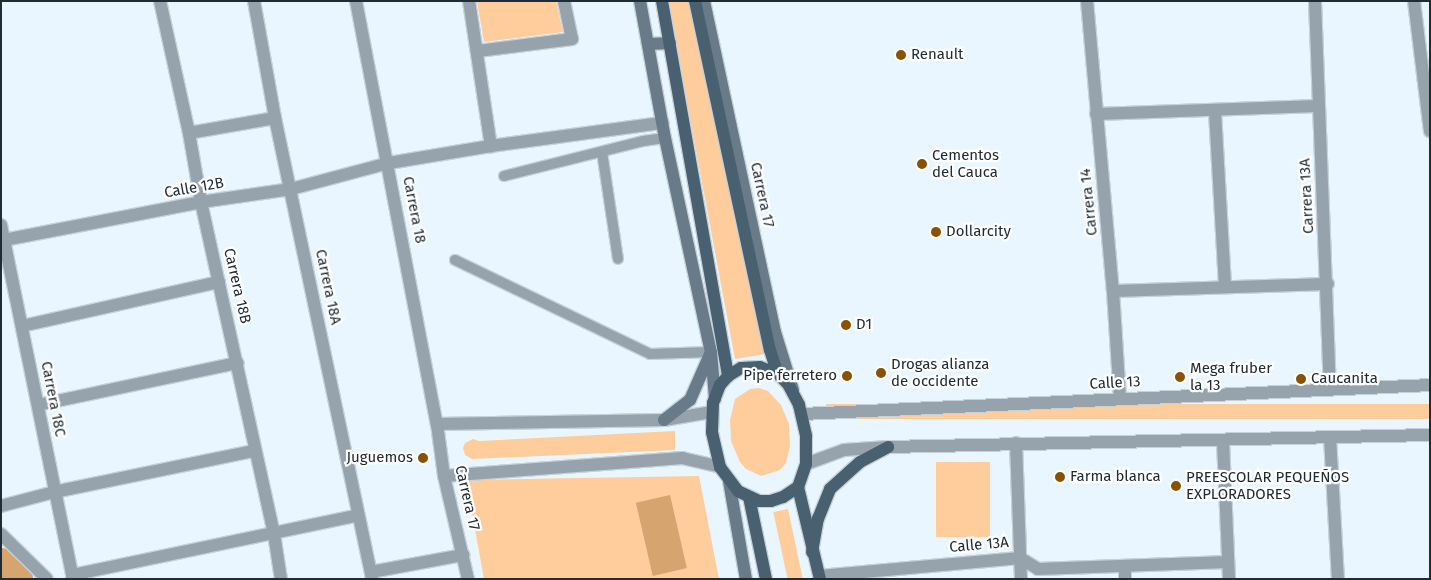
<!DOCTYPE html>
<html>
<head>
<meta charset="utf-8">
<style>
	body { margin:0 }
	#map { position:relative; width:1431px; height:580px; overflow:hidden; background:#e9f6ff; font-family:"Fira Sans",sans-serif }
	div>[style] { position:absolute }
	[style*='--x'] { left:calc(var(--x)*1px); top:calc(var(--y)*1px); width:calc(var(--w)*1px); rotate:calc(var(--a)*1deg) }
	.green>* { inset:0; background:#fecd9b; transform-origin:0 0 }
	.water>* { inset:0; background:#d6a46e; transform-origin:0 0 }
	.river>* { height:38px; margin:-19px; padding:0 19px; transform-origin:19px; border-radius:19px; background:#d6a46e }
	.roads { filter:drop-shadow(1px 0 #c5d2da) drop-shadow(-1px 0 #c5d2da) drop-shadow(0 1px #c5d2da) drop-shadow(0 -1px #c5d2da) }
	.service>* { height:10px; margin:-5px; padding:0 5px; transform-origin:5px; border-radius:5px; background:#96a2ac }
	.minor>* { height:12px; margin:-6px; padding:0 6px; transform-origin:6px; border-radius:6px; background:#96a2ac }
	.secondary>* { height:12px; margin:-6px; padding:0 6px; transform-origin:6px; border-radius:6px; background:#697b89 }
	.primary>* { height:12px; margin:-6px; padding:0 6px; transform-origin:6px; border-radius:6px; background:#496070 }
	.dots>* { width:14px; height:14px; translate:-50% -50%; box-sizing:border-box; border:2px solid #fff; border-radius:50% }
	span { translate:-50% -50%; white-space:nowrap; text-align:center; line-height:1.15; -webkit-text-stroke:4.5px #fff; paint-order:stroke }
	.poi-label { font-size:15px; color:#202c34 }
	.left { translate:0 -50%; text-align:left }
	.right { translate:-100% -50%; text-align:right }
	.street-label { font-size:15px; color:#202c34 }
	.frame { position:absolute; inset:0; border:2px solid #202c34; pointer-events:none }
</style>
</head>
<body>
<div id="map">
	<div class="green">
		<i style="clip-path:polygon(477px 1px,556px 1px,563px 32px,484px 42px)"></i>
		<i style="clip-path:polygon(668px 1px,690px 1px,765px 354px,735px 359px)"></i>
		<i style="clip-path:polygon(759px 388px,768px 391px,781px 405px,789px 424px,790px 446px,786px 463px,780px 470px,761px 476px,746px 469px,740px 462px,731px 441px,730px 420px,735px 399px,750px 389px)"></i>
		<i style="left:1430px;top:404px;width:15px;height:604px;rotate:90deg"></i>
		<i style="clip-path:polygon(675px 431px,675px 450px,472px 459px,465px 455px,463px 448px,465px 443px,473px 439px,479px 441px)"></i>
		<i style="left:936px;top:462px;width:54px;height:75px"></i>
		<i style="clip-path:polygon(699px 476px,719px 579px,484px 579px,466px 480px)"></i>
		<i style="left:788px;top:509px;width:72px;height:15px;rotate:78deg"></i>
	</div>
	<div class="water">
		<i style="left:670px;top:495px;width:75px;height:35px;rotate:77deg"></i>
	</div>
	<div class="river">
		<i style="--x:1;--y:567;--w:18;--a:43"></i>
	</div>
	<div class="roads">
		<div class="service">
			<i style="--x:602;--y:152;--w:108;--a:81.5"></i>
			<i style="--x:504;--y:176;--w:143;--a:-14.1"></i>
			<i style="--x:643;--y:141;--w:22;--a:-8"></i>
			<i style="--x:455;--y:260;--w:216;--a:25.7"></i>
			<i style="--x:650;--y:354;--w:61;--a:-1.9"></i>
		</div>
		<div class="minor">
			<i style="--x:160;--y:1;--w:135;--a:77.6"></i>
			<i style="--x:189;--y:133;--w:70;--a:80.1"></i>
			<i style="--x:201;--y:202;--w:340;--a:77.6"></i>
			<i style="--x:274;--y:534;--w:46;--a:81.2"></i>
			<i style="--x:254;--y:1;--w:119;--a:79.8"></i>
			<i style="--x:275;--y:118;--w:471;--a:78.1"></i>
			<i style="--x:356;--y:1;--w:431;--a:79.2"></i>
			<i style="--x:437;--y:424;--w:52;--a:82.3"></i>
			<i style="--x:444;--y:476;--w:106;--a:76.9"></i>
			<i style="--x:469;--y:1;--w:147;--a:81.4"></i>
			<i style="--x:1087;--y:1;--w:291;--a:84.9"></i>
			<i style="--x:1113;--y:291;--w:108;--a:86.3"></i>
			<i style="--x:1315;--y:1;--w:389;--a:87.8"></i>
			<i style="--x:1414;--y:1;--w:131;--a:83"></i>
			<i style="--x:478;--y:51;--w:95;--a:-7.3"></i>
			<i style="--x:572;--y:39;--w:39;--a:-102"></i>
			<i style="--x:1215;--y:112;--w:175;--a:86.7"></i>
			<i style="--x:1096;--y:114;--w:222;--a:-2.1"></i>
			<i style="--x:189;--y:133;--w:87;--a:-9.9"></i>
			<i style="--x:1;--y:225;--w:361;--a:78.5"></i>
			<i style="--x:4;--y:240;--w:201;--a:-10.9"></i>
			<i style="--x:201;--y:202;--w:91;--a:-8.2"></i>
			<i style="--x:291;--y:189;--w:101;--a:-14.9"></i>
			<i style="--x:389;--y:163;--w:103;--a:-9.5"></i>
			<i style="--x:491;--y:146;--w:173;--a:-7.7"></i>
			<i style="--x:1113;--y:291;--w:215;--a:-1.9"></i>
			<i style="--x:22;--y:326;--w:202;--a:-12.6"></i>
			<i style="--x:38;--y:405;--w:204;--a:-11.9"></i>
			<i style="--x:802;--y:414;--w:629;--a:-2.64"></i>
			<i style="--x:437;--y:424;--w:227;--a:-1"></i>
			<i style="--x:664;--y:420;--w:49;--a:-9.5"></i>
			<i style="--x:1330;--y:437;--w:142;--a:86.8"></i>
			<i style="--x:1223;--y:441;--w:138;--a:87.5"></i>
			<i style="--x:1016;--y:443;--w:136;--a:87.9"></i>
			<i style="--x:806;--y:464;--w:40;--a:-20.2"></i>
			<i style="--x:844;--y:450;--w:44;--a:-3.9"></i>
			<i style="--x:888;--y:447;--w:542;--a:-1.27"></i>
			<i style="--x:444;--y:476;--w:239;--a:-4.3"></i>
			<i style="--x:682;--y:458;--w:39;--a:13"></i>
			<i style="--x:1;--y:506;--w:55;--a:-14.8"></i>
			<i style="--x:54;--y:492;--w:204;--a:-11.6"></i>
			<i style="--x:1;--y:534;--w:64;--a:44.4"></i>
			<i style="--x:1125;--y:566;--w:13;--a:90"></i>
			<i style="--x:371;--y:572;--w:94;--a:-10.5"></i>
			<i style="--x:72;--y:575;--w:292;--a:-11.8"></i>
			<i style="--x:819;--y:576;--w:202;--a:-5.1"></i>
			<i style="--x:1020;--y:558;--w:21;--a:31"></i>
			<i style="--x:1038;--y:569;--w:190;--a:-2.1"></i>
		</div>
		<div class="secondary">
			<i style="--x:640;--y:1;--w:139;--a:79.7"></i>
			<i style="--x:665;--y:138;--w:219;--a:77.9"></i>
			<i style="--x:711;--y:352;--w:47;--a:85.1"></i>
			<i style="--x:704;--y:1;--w:339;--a:77.9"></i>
			<i style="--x:775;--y:332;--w:61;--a:72.8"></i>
			<i style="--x:649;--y:44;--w:21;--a:-3"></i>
			<i style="--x:664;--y:420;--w:33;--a:-38"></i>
			<i style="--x:690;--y:400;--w:52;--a:-66.4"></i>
			<i style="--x:729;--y:481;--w:99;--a:80.2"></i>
		</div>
		<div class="primary">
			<i style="--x:662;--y:1;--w:381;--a:80"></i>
			<i style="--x:695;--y:1;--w:357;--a:77.9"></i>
			<i style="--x:770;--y:350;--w:25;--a:72"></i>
			<i style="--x:760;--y:367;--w:19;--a:21"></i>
			<i style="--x:778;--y:374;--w:14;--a:45"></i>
			<i style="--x:788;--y:384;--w:24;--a:62"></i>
			<i style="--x:799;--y:405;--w:32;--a:77"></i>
			<i style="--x:806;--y:436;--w:28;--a:90"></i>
			<i style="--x:806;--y:464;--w:24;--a:109"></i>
			<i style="--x:798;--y:487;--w:18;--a:146"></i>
			<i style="--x:783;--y:497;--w:13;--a:162"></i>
			<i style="--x:771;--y:501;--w:12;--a:180"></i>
			<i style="--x:759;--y:501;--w:23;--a:-155"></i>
			<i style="--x:738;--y:491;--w:30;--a:-127"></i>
			<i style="--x:720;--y:467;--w:36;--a:-103"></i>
			<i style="--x:712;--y:432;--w:29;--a:-88"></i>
			<i style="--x:713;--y:403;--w:19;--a:-69"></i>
			<i style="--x:720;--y:385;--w:12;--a:-48"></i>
			<i style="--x:728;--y:376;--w:15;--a:-32"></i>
			<i style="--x:741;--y:368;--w:19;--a:-3"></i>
			<i style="--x:798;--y:487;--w:95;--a:76.6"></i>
			<i style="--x:749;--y:497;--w:84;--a:78.3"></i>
			<i style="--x:812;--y:552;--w:34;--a:-80"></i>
			<i style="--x:818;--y:519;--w:32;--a:-68"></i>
			<i style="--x:830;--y:489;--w:40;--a:-42"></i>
			<i style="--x:860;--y:462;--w:32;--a:-28"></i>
		</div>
	</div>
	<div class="dots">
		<i style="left:901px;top:55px;background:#885200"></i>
		<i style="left:922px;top:164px;background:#885200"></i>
		<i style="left:936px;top:232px;background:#885200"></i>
		<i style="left:846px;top:325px;background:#885200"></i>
		<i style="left:881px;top:373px;background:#885200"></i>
		<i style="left:847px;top:376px;background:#885200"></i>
		<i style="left:1180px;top:377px;background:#885200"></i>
		<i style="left:1301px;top:379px;background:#885200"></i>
		<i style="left:423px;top:458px;background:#885200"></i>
		<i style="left:1060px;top:477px;background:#885200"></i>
		<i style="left:1176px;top:486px;background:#885200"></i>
	</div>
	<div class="poi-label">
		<span class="left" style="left:911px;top:55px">Renault</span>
		<span class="left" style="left:932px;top:164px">Cementos<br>del Cauca</span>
		<span class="left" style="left:946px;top:232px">Dollarcity</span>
		<span class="left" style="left:856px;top:325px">D1</span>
		<span class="left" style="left:891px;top:373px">Drogas alianza<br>de occidente</span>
		<span class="left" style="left:1190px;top:377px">Mega fruber<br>la 13</span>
		<span class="right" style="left:837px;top:376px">Pipe ferretero</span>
		<span class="left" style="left:1311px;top:379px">Caucanita</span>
		<span class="right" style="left:413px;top:458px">Juguemos</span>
		<span class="left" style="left:1070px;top:477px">Farma blanca</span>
		<span class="left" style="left:1186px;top:486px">PREESCOLAR PEQUEÑOS<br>EXPLORADORES</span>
	</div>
	<div class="street-label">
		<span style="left:194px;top:188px;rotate:-10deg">Calle 12B</span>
		<span style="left:762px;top:195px;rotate:78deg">Carrera 17</span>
		<span style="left:1307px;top:196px;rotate:-93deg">Carrera 13A</span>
		<span style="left:1089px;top:202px;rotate:-96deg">Carrera 14</span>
		<span style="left:414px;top:210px;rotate:79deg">Carrera 18</span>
		<span style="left:237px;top:286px;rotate:77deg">Carrera 18B</span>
		<span style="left:328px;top:287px;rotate:78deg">Carrera 18A</span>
		<span style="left:1115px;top:383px;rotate:-3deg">Calle 13</span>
		<span style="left:53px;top:399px;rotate:79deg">Carrera 18C</span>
		<span style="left:467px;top:498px;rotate:77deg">Carrera 17</span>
		<span style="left:979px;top:545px;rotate:-5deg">Calle 13A</span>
	</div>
	<div class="frame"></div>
</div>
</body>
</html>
